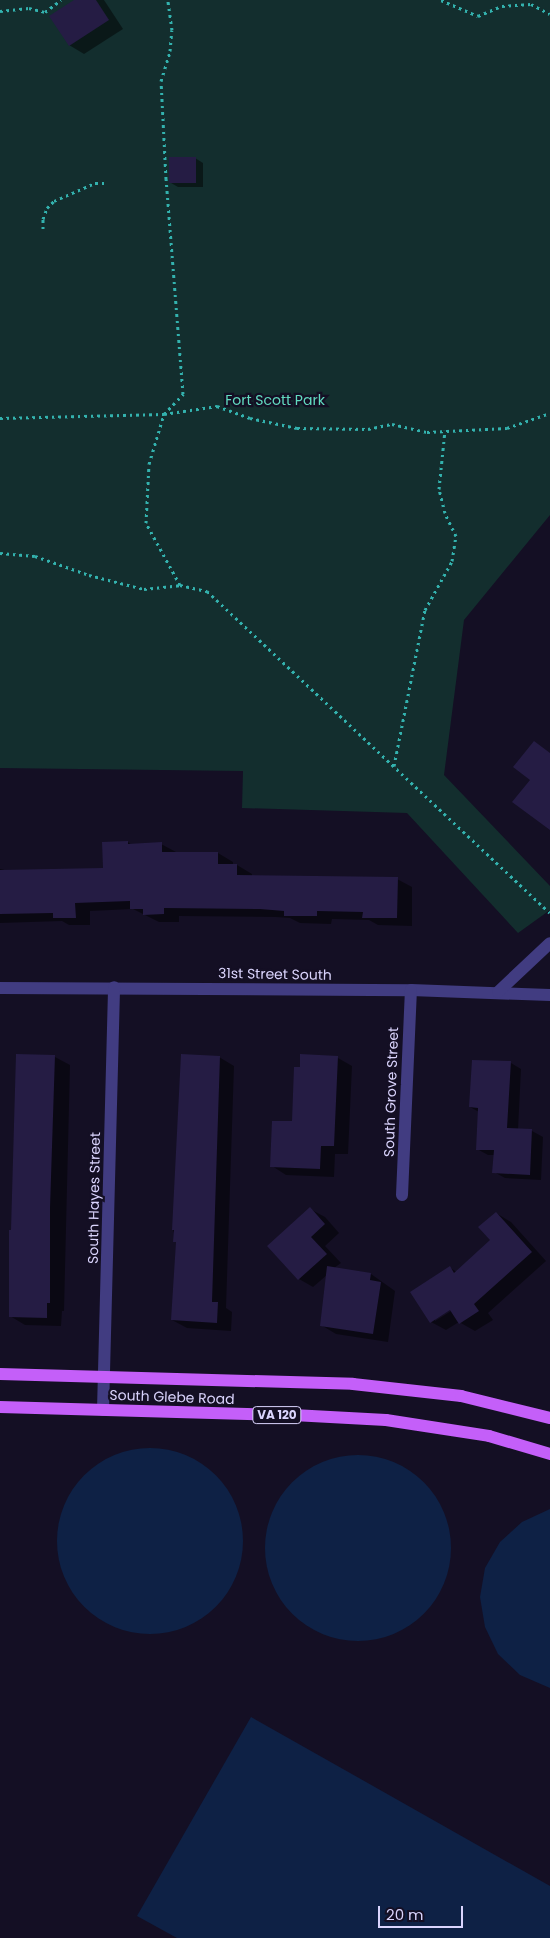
<!DOCTYPE html>
<html>
<head>
<meta charset="utf-8">
<style>
	body { margin:0 }
	#map { position:relative; width:550px; height:1938px; overflow:hidden; background:#140f24; font-family:Poppins,sans-serif }
	div>[style] { position:absolute }
	[style*='--x'] { left:calc(var(--x)*1px); top:calc(var(--y)*1px); width:calc(var(--w)*1px); rotate:calc(var(--a)*1deg) }
	.green>* { inset:0; background:#132e2e }
	.water>* { inset:0; background:#0e2145 }
	.round { border-radius:50% }
	.shadow>* { inset:0; background:#0007 }
	.building>* { inset:0; background:#251c44; transform-origin:0 0 }
	.path>* { height:3px; margin-top:-1.5px; transform-origin:0; background:repeating-linear-gradient(90deg,#33b2ae 0 2.5px,transparent 0 6.5px) }
	.street>* { height:12px; margin:-6px; padding:0 6px; transform-origin:6px; border-radius:6px; background:#413c81 }
	.primary>* { height:12px; margin:-6px; padding:0 6px; transform-origin:6px; border-radius:6px; background:#c45ff9 }
	span { translate:-50% -50%; white-space:nowrap; text-align:center; line-height:1.15; -webkit-text-stroke:4.5px #140f24; paint-order:stroke }
	.shield-label span { padding:1px 4px; background:#140f24; border:1px solid; border-radius:4px; -webkit-text-stroke-width:0 }
	.shield-label { font-size:12px; color:#dad4fd; font-weight:700 }
	.park-label { font-size:14px; color:#62dbc0 }
	.street-label { font-size:14px; color:#dad4fd }
	.scale { position:absolute; left:378px; top:1906px; width:85px; height:22px; box-sizing:border-box; border:2px solid #dad4fd; border-top:0; padding-left:6px; font-size:15px; line-height:18px; white-space:nowrap; color:#dad4fd; -webkit-text-stroke:4px #140f24; paint-order:stroke }
</style>
</head>
<body>
<div id="map">
	<div class="green">
		<i style="clip-path:polygon(0 0,550px 0,550px 515px,464px 620px,444px 775px,550px 886px,550px 910px,518px 933px,407px 813px,242px 808px,243px 771px,0 768px)"></i>
	</div>
	<div class="water">
		<i class="round" style="left:57px;top:1448px;width:186px;height:186px"></i>
		<i class="round" style="left:265px;top:1455px;width:186px;height:186px"></i>
		<i style="clip-path:polygon(550px 1509px,550px 1688px,520px 1675px,498px 1654px,485px 1627px,480px 1597px,485px 1568px,500px 1542px,522px 1522px)"></i>
		<i style="clip-path:polygon(251px 1717px,550px 1886px,550px 1938px,177px 1938px,137px 1916px)"></i>
	</div>
	<div class="shadow">
		<i style="clip-path:polygon(77px 0,104px 0,123px 29px,84px 54px,69px 45px)"></i>
		<i style="clip-path:polygon(195px 158px,203px 163px,203px 187px,178px 187px,171px 183px)"></i>
		<i style="clip-path:polygon(128px 842px,132px 845px,161px 844px,176px 852px,218px 853px,233px 862px,233px 865px,237px 865px,252px 874px,252px 876px,397px 879px,412px 887px,412px 926px,378px 925px,369px 920px,332px 919px,331px 924px,300px 923px,290px 918px,276px 917px,179px 916px,179px 922px,159px 922px,133px 909px,90px 911px,90px 925px,69px 925px,62px 921px,0 923px,0 869px,9px 871px,104px 869px)"></i>
		<i style="clip-path:polygon(55px 1057px,70px 1065px,64px 1311px,62px 1311px,61px 1326px,25px 1325px,10px 1316px,12px 1232px)"></i>
		<i style="clip-path:polygon(219px 1057px,234px 1066px,226px 1308px,232px 1312px,231px 1331px,187px 1328px,172px 1320px,177px 1242px,173px 1230px)"></i>
		<i style="clip-path:polygon(338px 1058px,352px 1066px,348px 1154px,335px 1154px,334px 1177px,286px 1175px,272px 1166px)"></i>
		<i style="clip-path:polygon(511px 1063px,521px 1069px,518px 1130px,532px 1131px,543px 1137px,541px 1180px,505px 1178px,494px 1172px,495px 1155px,488px 1155px,477px 1149px,479px 1112px,470px 1107px)"></i>
		<i style="clip-path:polygon(310px 1209px,325px 1217px,339px 1233px,325px 1246px,341px 1263px,334px 1268px,371px 1274px,395px 1291px,388px 1342px,336px 1334px,321px 1325px,327px 1275px,313px 1287px,299px 1279px)"></i>
		<i style="clip-path:polygon(evenodd,496px 1213px,511px 1222px,546px 1261px,488px 1313px,493px 1320px,475px 1331px,459px 1322px,446px 1330px,431px 1322px,450px 1268px,457px 1272px,492px 1241px,496px 1213px,455px 1306px,456px 1308px,435px 1321px,435px 1318px,455px 1306px)"></i>
	</div>
	<div class="building">
		<i style="clip-path:polygon(74px 0,96px 0,109px 20px,69px 46px,49px 16px)"></i>
		<i style="left:196px;top:157px;width:26px;height:27px;rotate:90deg"></i>
		<i style="clip-path:polygon(534px 741px,550px 753px,550px 830px,512px 802px,530px 780px,513px 767px)"></i>
		<i style="clip-path:polygon(128px 841px,128px 844px,162px 842px,162px 852px,218px 852px,218px 864px,237px 864px,237px 875px,398px 877px,397px 918px,362px 918px,363px 912px,317px 911px,317px 916px,284px 916px,284px 911px,260px 909px,164px 908px,164px 914px,143px 915px,143px 909px,130px 909px,130px 901px,75px 903px,76px 918px,53px 918px,53px 913px,0 914px,0 870px,103px 868px,102px 842px)"></i>
		<i style="clip-path:polygon(16px 1054px,55px 1055px,50px 1208px,50px 1303px,47px 1303px,47px 1318px,9px 1317px,9px 1230px,11px 1230px)"></i>
		<i style="clip-path:polygon(181px 1054px,220px 1056px,212px 1302px,218px 1302px,217px 1323px,171px 1320px,176px 1242px,173px 1242px,174px 1230px,172px 1230px)"></i>
		<i style="clip-path:polygon(300px 1054px,338px 1056px,334px 1146px,321px 1146px,320px 1169px,270px 1167px,272px 1121px,292px 1121px,294px 1067px,300px 1067px)"></i>
		<i style="clip-path:polygon(472px 1060px,511px 1061px,507px 1128px,532px 1129px,530px 1175px,492px 1173px,494px 1150px,476px 1150px,478px 1108px,469px 1107px)"></i>
		<i style="clip-path:polygon(310px 1207px,325px 1224px,311px 1237px,327px 1254px,298px 1280px,267px 1246px)"></i>
		<i style="clip-path:polygon(496px 1212px,532px 1252px,474px 1304px,479px 1311px,459px 1324px,450px 1310px,430px 1323px,410px 1292px,450px 1266px,454px 1273px,490px 1240px,478px 1227px)"></i>
		<i style="clip-path:polygon(327px 1266px,371px 1273px,370px 1280px,381px 1282px,373px 1334px,320px 1326px)"></i>
	</div>
	<div class="path">
		<i style="--x:441;--y:0;--w:40;--a:23.4"></i>
		<i style="--x:478;--y:16;--w:26;--a:-23"></i>
		<i style="--x:502;--y:6;--w:29;--a:-4"></i>
		<i style="--x:531;--y:4;--w:21;--a:28"></i>
		<i style="--x:0;--y:11;--w:29;--a:-6"></i>
		<i style="--x:29;--y:8;--w:16;--a:14"></i>
		<i style="--x:45;--y:12;--w:20;--a:-37"></i>
		<i style="--x:43;--y:229;--w:10;--a:-90"></i>
		<i style="--x:43;--y:219;--w:12;--a:-70"></i>
		<i style="--x:47;--y:208;--w:10;--a:-45"></i>
		<i style="--x:54;--y:201;--w:45;--a:-23.7"></i>
		<i style="--x:95;--y:183;--w:11;--a:0"></i>
		<i style="--x:0;--y:418;--w:164;--a:-1.4"></i>
		<i style="--x:164;--y:414;--w:54;--a:-8.6"></i>
		<i style="--x:217;--y:406;--w:35;--a:20"></i>
		<i style="--x:250;--y:418;--w:48;--a:12"></i>
		<i style="--x:297;--y:428;--w:71;--a:0.8"></i>
		<i style="--x:368;--y:429;--w:25;--a:-12"></i>
		<i style="--x:392;--y:424;--w:36;--a:13"></i>
		<i style="--x:427;--y:432;--w:80;--a:-2.9"></i>
		<i style="--x:507;--y:428;--w:46;--a:-19.2"></i>
		<i style="--x:0;--y:553;--w:35;--a:5"></i>
		<i style="--x:35;--y:556;--w:57;--a:19.4"></i>
		<i style="--x:89;--y:575;--w:57;--a:14.3"></i>
		<i style="--x:144;--y:589;--w:36;--a:-6"></i>
		<i style="--x:180;--y:585;--w:71;--a:-118.7"></i>
		<i style="--x:146;--y:523;--w:59;--a:-87.1"></i>
		<i style="--x:149;--y:464;--w:52;--a:-73.3"></i>
		<i style="--x:164;--y:414;--w:28;--a:-46"></i>
		<i style="--x:183;--y:394;--w:216;--a:-94.5"></i>
		<i style="--x:166;--y:179;--w:98;--a:-92.9"></i>
		<i style="--x:161;--y:81;--w:31;--a:-73"></i>
		<i style="--x:170;--y:51;--w:21;--a:-85"></i>
		<i style="--x:172;--y:30;--w:30;--a:-98"></i>
		<i style="--x:180;--y:585;--w:28;--a:13"></i>
		<i style="--x:207;--y:591;--w:470;--a:43.2"></i>
		<i style="--x:394;--y:766;--w:159;--a:-78.8"></i>
		<i style="--x:425;--y:610;--w:56;--a:-61.1"></i>
		<i style="--x:452;--y:561;--w:25;--a:-81"></i>
		<i style="--x:456;--y:536;--w:25;--a:-116"></i>
		<i style="--x:445;--y:513;--w:25;--a:-104"></i>
		<i style="--x:439;--y:489;--w:59;--a:-84.2"></i>
	</div>
	<div class="street">
		<i style="--x:0;--y:988;--w:411;--a:0.3"></i>
		<i style="--x:411;--y:990;--w:139;--a:2.1"></i>
		<i style="--x:498;--y:992;--w:71;--a:-43.3"></i>
		<i style="--x:402;--y:1195;--w:205;--a:-87.5"></i>
		<i style="--x:103;--y:1410;--w:423;--a:-88.5"></i>
	</div>
	<div class="primary">
		<i style="--x:0;--y:1374;--w:353;--a:1.6"></i>
		<i style="--x:353;--y:1384;--w:109;--a:6.3"></i>
		<i style="--x:461;--y:1396;--w:92;--a:13.9"></i>
		<i style="--x:0;--y:1407;--w:293;--a:1.6"></i>
		<i style="--x:293;--y:1415;--w:93;--a:3.1"></i>
		<i style="--x:386;--y:1420;--w:104;--a:8.8"></i>
		<i style="--x:489;--y:1436;--w:64;--a:16.4"></i>
	</div>
	<div class="shield-label">
		<span style="left:277px;top:1415px">VA 120</span>
	</div>
	<div class="park-label">
		<span style="left:275px;top:400px">Fort Scott Park</span>
	</div>
	<div class="street-label">
		<span style="left:275px;top:974px;rotate:1deg">31st Street South</span>
		<span style="left:391px;top:1092px;rotate:-88deg">South Grove Street</span>
		<span style="left:94px;top:1198px;rotate:-89deg">South Hayes Street</span>
		<span style="left:172px;top:1397px;rotate:2deg">South Glebe Road</span>
	</div>
	<div class="scale">20 m</div>
</div>
</body>
</html>
